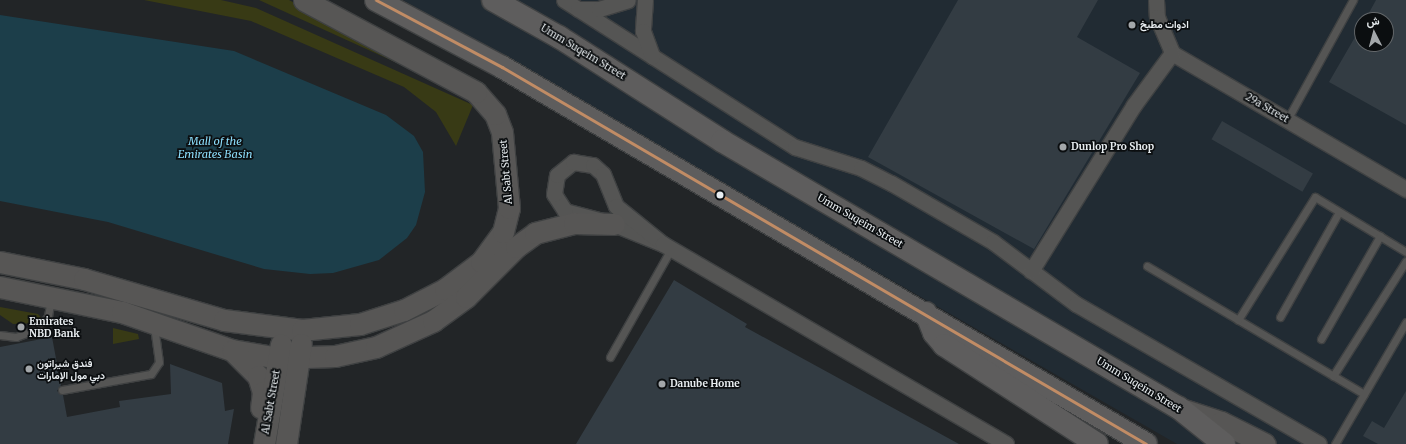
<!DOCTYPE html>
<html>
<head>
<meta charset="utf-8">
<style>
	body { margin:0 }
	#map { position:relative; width:1406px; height:444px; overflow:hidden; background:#222527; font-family:Merriweather,Vazirmatn,serif }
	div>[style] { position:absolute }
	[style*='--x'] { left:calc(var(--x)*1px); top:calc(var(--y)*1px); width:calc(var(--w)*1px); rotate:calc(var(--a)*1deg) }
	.built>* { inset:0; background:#212b33 }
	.green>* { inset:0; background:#383a15 }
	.water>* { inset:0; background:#1c3e4a }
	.building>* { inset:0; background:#333c43; transform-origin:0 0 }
	.roads { filter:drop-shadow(1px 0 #3f4142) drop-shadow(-1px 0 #3f4142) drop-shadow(0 1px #3f4142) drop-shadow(0 -1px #3f4142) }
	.lane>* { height:7px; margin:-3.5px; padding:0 3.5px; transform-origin:3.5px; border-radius:3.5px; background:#555554 }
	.street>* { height:15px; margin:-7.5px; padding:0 7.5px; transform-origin:7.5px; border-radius:7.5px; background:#555554 }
	.secondary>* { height:21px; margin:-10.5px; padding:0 10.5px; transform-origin:10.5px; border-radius:10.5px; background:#575655 }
	.primary>* { height:22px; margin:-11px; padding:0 11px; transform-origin:11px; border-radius:11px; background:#5e5d5d }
	.bus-1>* { height:3px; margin:-1.5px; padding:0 1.5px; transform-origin:1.5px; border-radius:1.5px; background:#c18c65 }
	.dots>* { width:11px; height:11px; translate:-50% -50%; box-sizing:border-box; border:2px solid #0b0e10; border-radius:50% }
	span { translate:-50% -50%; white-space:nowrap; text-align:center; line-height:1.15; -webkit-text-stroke:3.5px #0b0e10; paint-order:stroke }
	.poi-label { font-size:10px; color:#e8edf0; font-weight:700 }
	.left { translate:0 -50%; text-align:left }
	.street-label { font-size:10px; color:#e8edf0 }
	.water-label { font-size:11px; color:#8ddffd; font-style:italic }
	.north { position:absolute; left:1354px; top:12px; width:40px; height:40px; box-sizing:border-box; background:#0b0e10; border:1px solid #63676a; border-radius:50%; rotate:354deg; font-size:11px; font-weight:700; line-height:16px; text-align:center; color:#e8edf0 }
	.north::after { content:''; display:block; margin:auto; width:14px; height:18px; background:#a3a7aa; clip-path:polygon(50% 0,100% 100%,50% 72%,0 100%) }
</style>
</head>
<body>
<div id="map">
	<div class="built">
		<i style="clip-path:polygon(evenodd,403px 0,1406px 0,1406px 444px,1177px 444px,403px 0,1362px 20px,1386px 20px,1386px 44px,1362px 44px,1362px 20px)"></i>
	</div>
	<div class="green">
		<i style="clip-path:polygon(144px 0,221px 0,256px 8px,473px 105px,456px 146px,436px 112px,404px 87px,251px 21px)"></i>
		<i style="clip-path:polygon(259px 0,289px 0,400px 58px,397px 63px)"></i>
		<i style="clip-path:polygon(0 307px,38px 314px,42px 319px,40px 323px,13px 324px,0 315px)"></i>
		<i style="clip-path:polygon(113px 328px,138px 334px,139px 339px,113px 344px)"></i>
	</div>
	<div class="water">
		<i style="clip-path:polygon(0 15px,234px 51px,386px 115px,414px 136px,423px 152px,425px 192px,416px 225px,407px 238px,379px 260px,333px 273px,310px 274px,264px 269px,108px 222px,0 201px)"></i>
	</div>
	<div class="building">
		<i style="clip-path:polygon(958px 0,1098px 0,1077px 37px,1140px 73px,1034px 249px,868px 157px)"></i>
		<i style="clip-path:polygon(1376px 0,1406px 0,1406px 125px,1329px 82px,1362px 25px,1362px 44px,1386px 44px,1386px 20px,1365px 20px)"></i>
		<i style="left:1222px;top:121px;width:105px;height:21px;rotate:30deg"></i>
		<i style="clip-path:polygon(674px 280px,747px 324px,745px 327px,959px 444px,576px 444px)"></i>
		<i style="clip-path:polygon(52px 337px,61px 385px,57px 391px,63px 395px,67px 417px,120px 407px,119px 401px,171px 394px,170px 364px,222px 383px,225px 411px,234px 409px,228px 444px,0 444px,0 347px)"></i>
		<i style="clip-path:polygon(1406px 391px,1406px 444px,1378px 444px,1363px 436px,1372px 421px,1384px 428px)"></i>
	</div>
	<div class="roads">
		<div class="lane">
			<i style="--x:1287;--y:120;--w:137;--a:-61.2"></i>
			<i style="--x:1147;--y:266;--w:252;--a:30.5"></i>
			<i style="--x:1280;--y:317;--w:120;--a:-60.7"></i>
			<i style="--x:1238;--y:320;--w:145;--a:-58"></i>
			<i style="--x:1315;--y:197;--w:106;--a:31.1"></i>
			<i style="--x:0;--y:335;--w:16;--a:7"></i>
			<i style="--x:16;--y:337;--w:25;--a:-21"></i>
			<i style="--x:39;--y:328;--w:15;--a:-53"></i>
			<i style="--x:48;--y:316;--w:17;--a:-80"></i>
			<i style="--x:1321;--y:339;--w:119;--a:-60.2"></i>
			<i style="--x:610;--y:357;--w:124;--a:-60.5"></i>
			<i style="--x:1333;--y:376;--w:136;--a:-57.6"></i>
			<i style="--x:62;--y:390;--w:90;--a:-10.2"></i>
			<i style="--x:151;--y:374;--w:14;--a:-56"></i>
			<i style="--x:159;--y:362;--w:35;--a:-98"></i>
			<i style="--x:1335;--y:444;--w:141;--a:-59.8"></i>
		</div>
		<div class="street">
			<i style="--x:564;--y:0;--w:274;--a:32.5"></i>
			<i style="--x:795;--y:147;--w:69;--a:17.7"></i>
			<i style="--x:861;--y:168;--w:34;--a:27"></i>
			<i style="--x:891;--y:183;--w:118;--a:30"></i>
			<i style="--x:993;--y:242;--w:104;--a:36.8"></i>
			<i style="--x:1076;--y:304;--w:280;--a:29.9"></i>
			<i style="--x:645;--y:0;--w:31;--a:94"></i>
			<i style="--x:643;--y:31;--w:27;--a:70"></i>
			<i style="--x:1156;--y:0;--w:17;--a:87"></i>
			<i style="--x:1157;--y:17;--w:39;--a:67"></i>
			<i style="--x:1172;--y:53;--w:271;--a:30.2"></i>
			<i style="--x:578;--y:9;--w:21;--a:0"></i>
			<i style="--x:599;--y:9;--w:30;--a:-17"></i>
			<i style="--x:663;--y:244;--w:53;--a:-157.8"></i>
			<i style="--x:614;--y:224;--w:51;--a:-165.1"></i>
			<i style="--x:565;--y:211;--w:20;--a:-123"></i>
			<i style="--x:554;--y:194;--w:19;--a:-81"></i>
			<i style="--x:557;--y:175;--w:21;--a:-39"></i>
			<i style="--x:573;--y:162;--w:20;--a:9"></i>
			<i style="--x:593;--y:165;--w:13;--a:42"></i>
			<i style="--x:603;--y:174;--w:35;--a:68"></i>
			<i style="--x:616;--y:206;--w:60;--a:39"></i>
			<i style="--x:663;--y:244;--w:397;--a:30.2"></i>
			<i style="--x:1031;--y:271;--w:195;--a:-58.2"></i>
			<i style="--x:1134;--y:105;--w:64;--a:-53.8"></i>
		</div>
		<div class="secondary">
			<i style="--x:0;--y:262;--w:86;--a:11.4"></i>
			<i style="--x:84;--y:279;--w:146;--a:16.3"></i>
			<i style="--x:224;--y:320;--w:79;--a:7.3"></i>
			<i style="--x:302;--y:330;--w:58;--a:-5.9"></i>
			<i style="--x:360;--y:324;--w:46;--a:-17.7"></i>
			<i style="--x:404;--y:310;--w:46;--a:-27.1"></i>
			<i style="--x:445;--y:289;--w:45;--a:-36.9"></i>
			<i style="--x:481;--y:262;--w:37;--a:-54"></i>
			<i style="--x:503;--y:232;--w:25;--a:-76"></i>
			<i style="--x:509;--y:208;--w:76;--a:-95.3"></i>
			<i style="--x:502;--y:132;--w:19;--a:-111"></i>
			<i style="--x:495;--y:114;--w:29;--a:-131"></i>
			<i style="--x:476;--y:92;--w:195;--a:-151.9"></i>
			<i style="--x:0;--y:287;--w:125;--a:11.6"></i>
			<i style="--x:122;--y:312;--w:116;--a:19.1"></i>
			<i style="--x:232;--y:350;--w:48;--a:9.7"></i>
			<i style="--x:279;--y:358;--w:56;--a:-2"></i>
			<i style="--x:335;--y:356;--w:42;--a:-12.4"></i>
			<i style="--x:376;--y:347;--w:63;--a:-24.5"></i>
			<i style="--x:433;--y:321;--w:41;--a:-36"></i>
			<i style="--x:466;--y:297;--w:71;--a:-45"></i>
			<i style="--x:516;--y:247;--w:24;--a:-36"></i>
			<i style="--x:535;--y:233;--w:40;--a:-14.4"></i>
			<i style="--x:574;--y:223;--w:40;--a:1.4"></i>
			<i style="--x:233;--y:351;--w:35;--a:45"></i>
			<i style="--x:258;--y:376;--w:17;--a:73"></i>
			<i style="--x:263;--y:392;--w:16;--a:97"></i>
			<i style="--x:1181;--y:409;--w:42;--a:18"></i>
			<i style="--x:1221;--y:422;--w:49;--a:26.6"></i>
			<i style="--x:264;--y:444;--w:101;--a:-80.4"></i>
			<i style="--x:286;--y:444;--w:101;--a:-81.5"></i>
		</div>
		<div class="primary">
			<i style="--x:376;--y:0;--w:143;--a:28"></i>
			<i style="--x:502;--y:67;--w:746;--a:30.34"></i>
			<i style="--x:493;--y:0;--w:76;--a:29.3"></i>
			<i style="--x:559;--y:37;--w:193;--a:32.5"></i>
			<i style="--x:722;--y:141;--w:529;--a:30.3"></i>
			<i style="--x:1179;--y:408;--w:58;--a:38.7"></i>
			<i style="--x:926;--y:313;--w:22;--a:68"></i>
			<i style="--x:934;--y:333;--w:16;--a:50"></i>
			<i style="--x:944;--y:345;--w:182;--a:32.9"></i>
		</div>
	</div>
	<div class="bus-1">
		<i style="--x:376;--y:0;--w:143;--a:28"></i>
		<i style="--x:502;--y:67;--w:746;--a:30.34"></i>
	</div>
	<div class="dots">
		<i style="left:1132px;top:25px;background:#a3a7aa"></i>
		<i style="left:1063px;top:147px;background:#a3a7aa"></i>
		<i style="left:720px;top:195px;background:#e8edf0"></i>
		<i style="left:21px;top:327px;background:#a3a7aa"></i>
		<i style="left:29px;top:369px;background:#a3a7aa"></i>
		<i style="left:662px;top:384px;background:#a3a7aa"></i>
	</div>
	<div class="poi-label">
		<span class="left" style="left:1140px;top:25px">ادوات مطبخ</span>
		<span class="left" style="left:1071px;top:147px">Dunlop Pro Shop</span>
		<span class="left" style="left:29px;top:327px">Emirates<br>NBD Bank</span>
		<span class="left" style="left:37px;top:369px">فندق شيراتون<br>دبي مول الإمارات</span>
		<span class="left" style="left:670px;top:384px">Danube Home</span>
	</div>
	<div class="street-label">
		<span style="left:583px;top:52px;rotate:31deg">Umm Suqeim Street</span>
		<span style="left:1267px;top:108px;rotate:30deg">29a Street</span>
		<span style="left:506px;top:172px;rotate:-95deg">Al Sabt Street</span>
		<span style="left:860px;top:221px;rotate:30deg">Umm Suqeim Street</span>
		<span style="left:1139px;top:385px;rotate:31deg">Umm Suqeim Street</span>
		<span style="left:271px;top:402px;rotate:-80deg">Al Sabt Street</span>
	</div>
	<div class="water-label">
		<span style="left:215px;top:148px">Mall of the<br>Emirates Basin</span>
	</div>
	<div class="north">ش</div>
</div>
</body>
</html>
